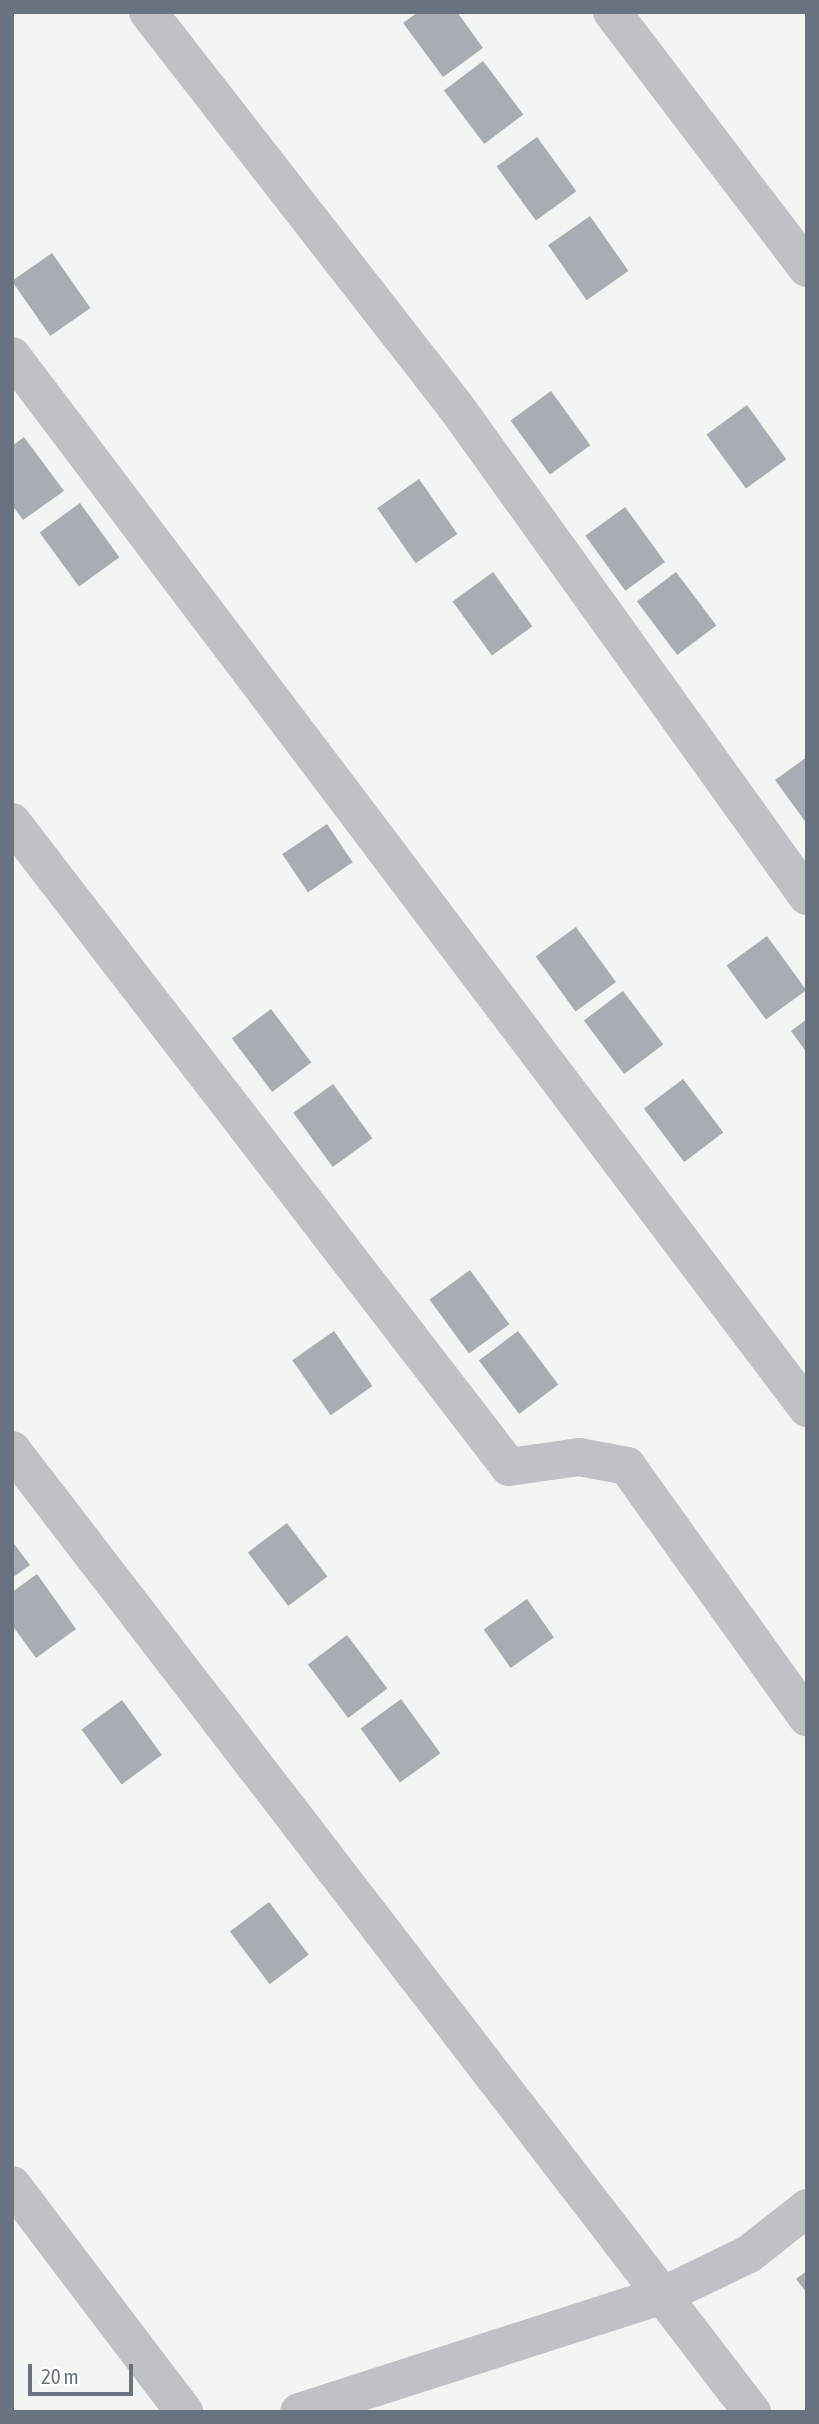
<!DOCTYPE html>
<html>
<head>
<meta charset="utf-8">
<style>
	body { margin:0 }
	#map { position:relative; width:819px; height:2424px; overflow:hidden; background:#f4f5f2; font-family:"Asap Condensed",sans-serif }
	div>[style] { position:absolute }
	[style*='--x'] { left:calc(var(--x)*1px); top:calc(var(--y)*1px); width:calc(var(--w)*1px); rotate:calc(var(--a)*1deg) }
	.building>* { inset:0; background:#a8adb3; transform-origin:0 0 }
	.minor>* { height:38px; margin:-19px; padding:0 19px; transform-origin:19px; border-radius:19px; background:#bfc1c5 }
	span { translate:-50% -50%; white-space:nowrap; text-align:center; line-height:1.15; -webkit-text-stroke:7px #fff; paint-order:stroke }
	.frame { position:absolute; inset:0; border:14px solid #68737f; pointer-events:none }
	.scale { position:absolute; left:28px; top:2364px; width:105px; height:32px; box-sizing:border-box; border:4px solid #68737f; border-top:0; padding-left:9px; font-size:21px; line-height:24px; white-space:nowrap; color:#68737f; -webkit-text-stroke:5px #fff; paint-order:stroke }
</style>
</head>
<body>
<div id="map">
	<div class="building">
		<i style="clip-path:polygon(418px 12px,457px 12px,483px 48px,443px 77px,403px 23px)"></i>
		<i style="left:483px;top:61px;width:67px;height:49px;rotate:53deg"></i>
		<i style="left:537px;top:137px;width:67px;height:50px;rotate:54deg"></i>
		<i style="left:590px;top:216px;width:67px;height:51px;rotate:55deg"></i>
		<i style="left:52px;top:253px;width:67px;height:49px;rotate:55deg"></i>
		<i style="left:551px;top:391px;width:67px;height:50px;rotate:54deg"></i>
		<i style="left:747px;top:405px;width:67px;height:50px;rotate:54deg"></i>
		<i style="clip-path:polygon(24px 437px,64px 491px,23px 520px,12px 505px,12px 446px)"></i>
		<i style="left:419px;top:479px;width:67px;height:51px;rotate:55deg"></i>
		<i style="left:80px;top:503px;width:67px;height:50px;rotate:54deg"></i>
		<i style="left:625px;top:507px;width:68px;height:49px;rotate:54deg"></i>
		<i style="left:493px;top:572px;width:67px;height:50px;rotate:54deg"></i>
		<i style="left:676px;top:572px;width:67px;height:49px;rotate:53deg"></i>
		<i style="clip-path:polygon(807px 757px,807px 824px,775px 780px)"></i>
		<i style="left:327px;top:824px;width:46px;height:54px;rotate:56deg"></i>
		<i style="left:576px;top:927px;width:68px;height:50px;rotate:54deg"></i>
		<i style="left:767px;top:936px;width:67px;height:50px;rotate:54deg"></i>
		<i style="left:623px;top:991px;width:67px;height:49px;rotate:53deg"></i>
		<i style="left:271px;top:1009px;width:67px;height:49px;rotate:53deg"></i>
		<i style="clip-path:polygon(807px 1019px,807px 1053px,791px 1031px)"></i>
		<i style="left:683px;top:1079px;width:67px;height:49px;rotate:53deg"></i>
		<i style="left:333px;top:1084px;width:67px;height:49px;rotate:54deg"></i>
		<i style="left:470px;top:1270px;width:67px;height:50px;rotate:54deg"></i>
		<i style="left:334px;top:1331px;width:67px;height:51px;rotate:55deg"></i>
		<i style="left:518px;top:1331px;width:67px;height:49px;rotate:53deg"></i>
		<i style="left:287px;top:1523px;width:67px;height:49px;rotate:53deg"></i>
		<i style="clip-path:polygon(12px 1541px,30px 1565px,12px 1578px)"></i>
		<i style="clip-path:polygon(37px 1574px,76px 1629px,36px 1658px,12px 1625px,12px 1592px)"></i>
		<i style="left:527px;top:1599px;width:47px;height:53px;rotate:55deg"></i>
		<i style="left:347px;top:1635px;width:67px;height:49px;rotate:53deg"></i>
		<i style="left:401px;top:1699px;width:67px;height:50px;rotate:54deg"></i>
		<i style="left:122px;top:1700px;width:68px;height:50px;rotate:54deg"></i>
		<i style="left:269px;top:1902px;width:66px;height:49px;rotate:53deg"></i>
		<i style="clip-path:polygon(807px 2271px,807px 2293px,796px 2279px)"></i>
	</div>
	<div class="minor">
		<i style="--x:148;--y:12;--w:501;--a:52.05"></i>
		<i style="--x:456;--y:407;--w:602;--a:54.33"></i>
		<i style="--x:612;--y:12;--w:322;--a:52.7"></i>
		<i style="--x:12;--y:356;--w:1319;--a:52.92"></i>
		<i style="--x:12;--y:822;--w:814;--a:52.38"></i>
		<i style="--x:509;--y:1467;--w:71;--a:-8.1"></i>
		<i style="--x:579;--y:1457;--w:49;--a:10.6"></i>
		<i style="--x:627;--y:1466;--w:309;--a:54.4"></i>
		<i style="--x:12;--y:1450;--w:1214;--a:52.43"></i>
		<i style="--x:12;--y:2185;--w:285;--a:52.8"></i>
		<i style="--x:299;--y:2412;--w:383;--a:-17.8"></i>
		<i style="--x:664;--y:2295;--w:94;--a:-25.8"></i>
		<i style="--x:749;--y:2254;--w:74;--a:-38.4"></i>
	</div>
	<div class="frame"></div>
	<div class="scale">20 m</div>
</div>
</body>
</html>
